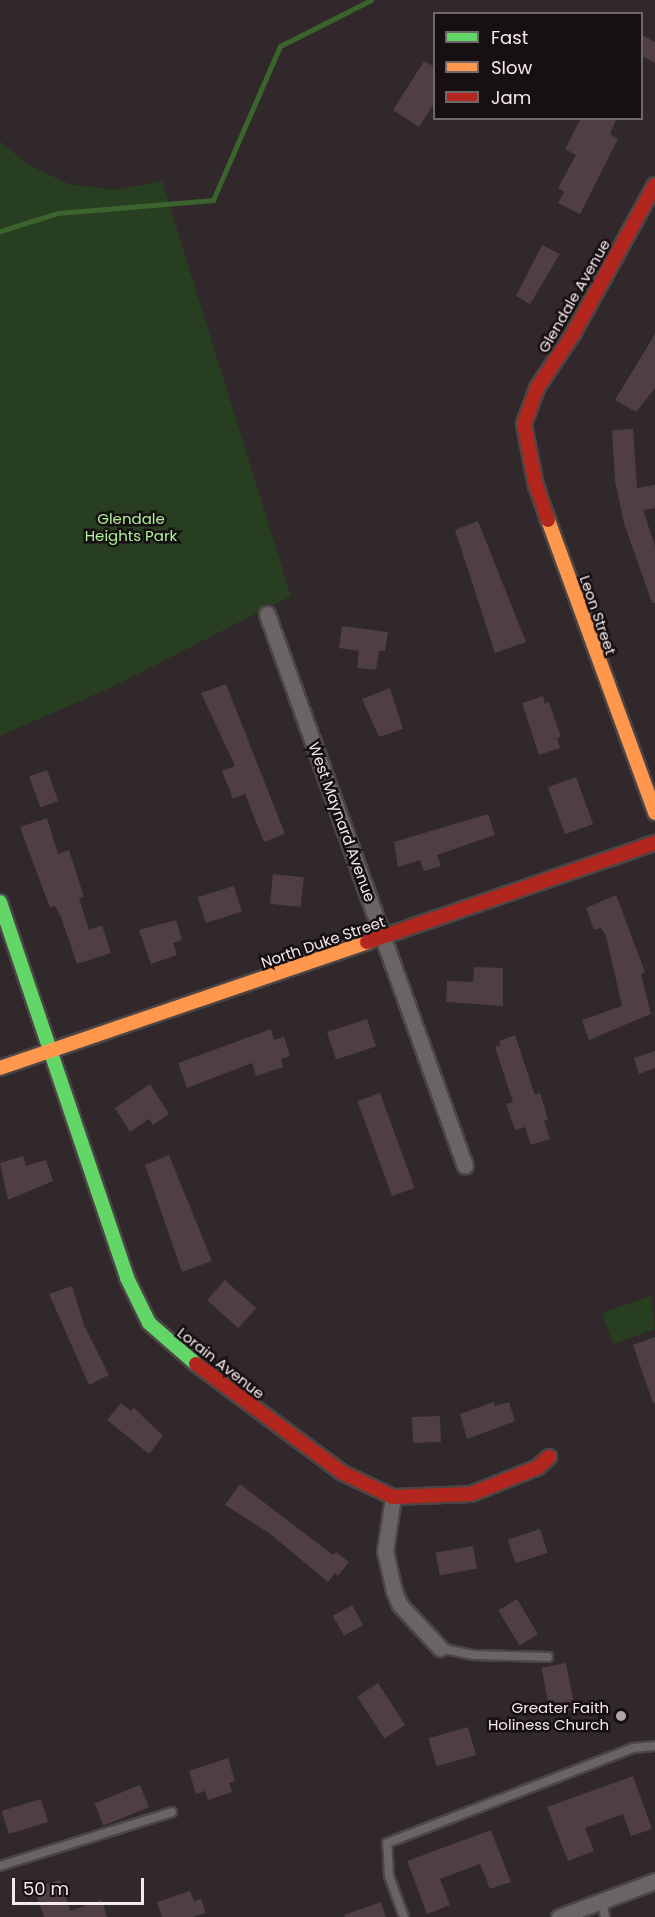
<!DOCTYPE html>
<html>
<head>
<meta charset="utf-8">
<style>
	body { margin:0 }
	#map { position:relative; width:655px; height:1917px; overflow:hidden; background:#30282a; font-family:Poppins,sans-serif }
	div>[style] { position:absolute }
	[style*='--x'] { left:calc(var(--x)*1px); top:calc(var(--y)*1px); width:calc(var(--w)*1px); rotate:calc(var(--a)*1deg) }
	.green>* { inset:0; background:#273e20 }
	.stream>* { height:5px; margin:-2.5px; padding:0 2.5px; transform-origin:2.5px; border-radius:2.5px; background:#3b632d }
	.building>* { inset:0; background:#4f3e43; transform-origin:0 0 }
	.roads { filter:drop-shadow(2px 0 #4c4546) drop-shadow(-2px 0 #4c4546) drop-shadow(0 2px #4c4546) drop-shadow(0 -2px #4c4546) }
	.lane>* { height:8px; margin:-4px; padding:0 4px; transform-origin:4px; border-radius:4px; background:#6a6465 }
	.street>* { height:15px; margin:-7.5px; padding:0 7.5px; transform-origin:7.5px; border-radius:7.5px; background:#6a6465 }
	.fast>* { height:14px; margin:-7px; padding:0 7px; transform-origin:7px; border-radius:7px; background:#63d668 }
	.slow>* { height:14px; margin:-7px; padding:0 7px; transform-origin:7px; border-radius:7px; background:#ff974d }
	.jam>* { height:14px; margin:-7px; padding:0 7px; transform-origin:7px; border-radius:7px; background:#b3261e }
	.dots>* { width:16px; height:16px; translate:-50% -50%; box-sizing:border-box; border:3px solid #171012; border-radius:50% }
	span { translate:-50% -50%; white-space:nowrap; text-align:center; line-height:1.15; -webkit-text-stroke:5px #171012; paint-order:stroke }
	.street-label { font-size:15px; color:#f4e9eb }
	.park-label { font-size:15px; color:#aef199 }
	.poi-label { font-size:15px; color:#f4e9eb }
	.right { translate:-100% -50%; text-align:right }
	.legend { position:absolute; left:433px; top:12px; width:210px; height:108px; box-sizing:border-box; background:#171012; border:2px solid #6f6769; margin:0; padding:8px 10px; list-style:none; font-size:18px; color:#f4e9eb }
	.legend li { display:flex; align-items:center; gap:12px; height:30px }
	.legend b { width:30px; border:2px solid #6f6769 }
	.scale { position:absolute; left:12px; top:1878px; width:132px; height:27px; box-sizing:border-box; border:3px solid #f4e9eb; border-top:0; padding-left:8px; font-size:18px; line-height:21px; white-space:nowrap; color:#f4e9eb; -webkit-text-stroke:4px #171012; paint-order:stroke }
</style>
</head>
<body>
<div id="map">
	<div class="green">
		<i style="clip-path:polygon(0 141px,27px 164px,69px 184px,115px 190px,162px 181px,291px 596px,112px 687px,0 736px)"></i>
		<i style="clip-path:polygon(651px 1296px,655px 1329px,613px 1344px,602px 1313px)"></i>
	</div>
	<div class="stream">
		<i style="--x:0;--y:231;--w:61;--a:-17.2"></i>
		<i style="--x:58;--y:213;--w:156;--a:-4.8"></i>
		<i style="--x:213;--y:200;--w:168;--a:-66.5"></i>
		<i style="--x:280;--y:46;--w:102;--a:-26.8"></i>
	</div>
	<div class="building">
		<i style="clip-path:polygon(642px 35px,655px 42px,655px 63px,642px 56px)"></i>
		<i style="clip-path:polygon(424px 61px,435px 67px,435px 102px,419px 127px,393px 110px)"></i>
		<i style="clip-path:polygon(581px 118px,617px 118px,610px 134px,618px 139px,580px 214px,558px 203px,564px 192px,558px 188px,576px 155px,565px 149px)"></i>
		<i style="clip-path:polygon(542px 245px,560px 254px,530px 304px,516px 296px)"></i>
		<i style="clip-path:polygon(655px 334px,655px 388px,636px 412px,615px 400px)"></i>
		<i style="clip-path:polygon(633px 429px,637px 488px,655px 485px,655px 508px,643px 510px,655px 546px,655px 603px,652px 603px,624px 523px,615px 481px,612px 430px)"></i>
		<i style="clip-path:polygon(478px 521px,526px 642px,495px 653px,455px 530px)"></i>
		<i style="clip-path:polygon(342px 626px,388px 632px,385px 651px,379px 651px,376px 670px,357px 668px,359px 651px,339px 648px)"></i>
		<i style="clip-path:polygon(226px 684px,285px 834px,264px 842px,245px 794px,233px 799px,222px 771px,235px 766px,201px 693px)"></i>
		<i style="clip-path:polygon(390px 688px,403px 729px,379px 737px,362px 699px)"></i>
		<i style="clip-path:polygon(543px 696px,545px 704px,549px 702px,561px 737px,557px 738px,560px 748px,539px 755px,522px 703px)"></i>
		<i style="left:47px;top:770px;width:33px;height:19px;rotate:70deg"></i>
		<i style="left:576px;top:777px;width:50px;height:30px;rotate:70deg"></i>
		<i style="clip-path:polygon(488px 814px,495px 835px,437px 855px,441px 866px,424px 871px,420px 860px,398px 867px,394px 842px)"></i>
		<i style="clip-path:polygon(47px 818px,58px 854px,69px 850px,84px 897px,79px 898px,89px 930px,102px 925px,111px 953px,77px 964px,61px 917px,55px 906px,50px 908px,20px 827px)"></i>
		<i style="left:273px;top:874px;width:31px;height:30px;rotate:6deg"></i>
		<i style="left:234px;top:886px;width:27px;height:38px;rotate:73deg"></i>
		<i style="clip-path:polygon(616px 895px,645px 972px,641px 974px,651px 1014px,589px 1040px,582px 1020px,622px 1006px,606px 936px,601px 928px,594px 930px,586px 908px)"></i>
		<i style="clip-path:polygon(176px 920px,182px 940px,173px 943px,177px 955px,151px 964px,139px 930px)"></i>
		<i style="clip-path:polygon(474px 967px,503px 968px,503px 1006px,446px 1002px,447px 981px,473px 982px)"></i>
		<i style="left:367px;top:1019px;width:29px;height:42px;rotate:72deg"></i>
		<i style="clip-path:polygon(271px 1029px,274px 1040px,284px 1037px,290px 1056px,281px 1059px,283px 1067px,256px 1076px,252px 1063px,187px 1088px,178px 1063px)"></i>
		<i style="clip-path:polygon(515px 1035px,535px 1095px,540px 1093px,548px 1119px,544px 1121px,550px 1139px,531px 1145px,525px 1127px,515px 1130px,506px 1104px,513px 1102px,495px 1047px,501px 1045px,499px 1041px)"></i>
		<i style="clip-path:polygon(655px 1051px,655px 1068px,639px 1074px,634px 1058px)"></i>
		<i style="clip-path:polygon(150px 1084px,169px 1114px,153px 1125px,149px 1119px,130px 1132px,115px 1108px)"></i>
		<i style="left:380px;top:1093px;width:101px;height:24px;rotate:70deg"></i>
		<i style="clip-path:polygon(169px 1155px,212px 1261px,182px 1272px,145px 1165px)"></i>
		<i style="clip-path:polygon(23px 1156px,26px 1166px,46px 1160px,53px 1181px,8px 1200px,0 1163px)"></i>
		<i style="left:225px;top:1280px;width:42px;height:27px;rotate:42deg"></i>
		<i style="clip-path:polygon(72px 1286px,84px 1325px,109px 1375px,89px 1385px,49px 1294px)"></i>
		<i style="clip-path:polygon(655px 1337px,655px 1403px,653px 1403px,633px 1345px)"></i>
		<i style="clip-path:polygon(494px 1402px,495px 1406px,509px 1402px,515px 1421px,467px 1439px,460px 1414px)"></i>
		<i style="clip-path:polygon(121px 1403px,131px 1411px,134px 1408px,163px 1436px,149px 1454px,107px 1420px)"></i>
		<i style="left:440px;top:1416px;width:26px;height:28px;rotate:88deg"></i>
		<i style="clip-path:polygon(240px 1484px,333px 1555px,336px 1552px,349px 1562px,338px 1576px,335px 1573px,328px 1582px,269px 1533px,225px 1505px)"></i>
		<i style="left:540px;top:1529px;width:25px;height:34px;rotate:72deg"></i>
		<i style="left:473px;top:1546px;width:23px;height:38px;rotate:80deg"></i>
		<i style="left:517px;top:1599px;width:41px;height:22px;rotate:59deg"></i>
		<i style="left:352px;top:1605px;width:23px;height:22px;rotate:61deg"></i>
		<i style="left:566px;top:1663px;width:47px;height:25px;rotate:79deg"></i>
		<i style="left:378px;top:1683px;width:50px;height:25px;rotate:57deg"></i>
		<i style="left:468px;top:1727px;width:29px;height:41px;rotate:74deg"></i>
		<i style="clip-path:polygon(228px 1758px,235px 1781px,229px 1783px,232px 1792px,208px 1800px,205px 1791px,196px 1794px,189px 1771px)"></i>
		<i style="clip-path:polygon(633px 1776px,652px 1829px,631px 1836px,623px 1814px,585px 1828px,594px 1851px,568px 1861px,547px 1807px)"></i>
		<i style="left:140px;top:1785px;width:24px;height:49px;rotate:68deg"></i>
		<i style="left:41px;top:1799px;width:24px;height:41px;rotate:73deg"></i>
		<i style="clip-path:polygon(491px 1830px,511px 1882px,490px 1889px,480px 1864px,440px 1879px,450px 1905px,427px 1914px,407px 1861px)"></i>
		<i style="clip-path:polygon(60px 1880px,70px 1911px,102px 1900px,107px 1917px,44px 1917px,34px 1888px)"></i>
		<i style="clip-path:polygon(190px 1891px,194px 1901px,201px 1899px,206px 1913px,193px 1917px,162px 1917px,157px 1902px)"></i>
		<i style="clip-path:polygon(381px 1902px,386px 1917px,345px 1917px,344px 1915px)"></i>
	</div>
	<div class="roads">
		<div class="lane">
			<i style="--x:440;--y:1648;--w:35;--a:12"></i>
			<i style="--x:474;--y:1655;--w:74;--a:1.5"></i>
			<i style="--x:0;--y:1866;--w:180;--a:-17.4"></i>
			<i style="--x:602;--y:1901;--w:16;--a:79"></i>
			<i style="--x:404;--y:1917;--w:44;--a:-110.1"></i>
			<i style="--x:389;--y:1876;--w:33;--a:-93"></i>
			<i style="--x:387;--y:1843;--w:264;--a:-21.1"></i>
			<i style="--x:633;--y:1748;--w:22;--a:-5"></i>
		</div>
		<div class="street">
			<i style="--x:267;--y:614;--w:586;--a:70.27"></i>
			<i style="--x:393;--y:1497;--w:55;--a:98.4"></i>
			<i style="--x:385;--y:1551;--w:41;--a:77.3"></i>
			<i style="--x:394;--y:1591;--w:15;--a:67"></i>
			<i style="--x:400;--y:1605;--w:59;--a:47.1"></i>
			<i style="--x:559;--y:1917;--w:103;--a:-20.6"></i>
		</div>
		<div class="fast">
			<i style="--x:0;--y:902;--w:397;--a:71.3"></i>
			<i style="--x:127;--y:1278;--w:50;--a:63.9"></i>
			<i style="--x:149;--y:1323;--w:62;--a:41.1"></i>
		</div>
		<div class="slow">
			<i style="--x:548;--y:520;--w:312;--a:69.9"></i>
			<i style="--x:0;--y:1068;--w:388;--a:-18.9"></i>
		</div>
		<div class="jam">
			<i style="--x:548;--y:520;--w:36;--a:-109"></i>
			<i style="--x:536;--y:486;--w:63;--a:-101"></i>
			<i style="--x:524;--y:424;--w:38;--a:-70"></i>
			<i style="--x:537;--y:388;--w:65;--a:-56.3"></i>
			<i style="--x:573;--y:334;--w:170;--a:-61.2"></i>
			<i style="--x:367;--y:942;--w:305;--a:-19"></i>
			<i style="--x:196;--y:1364;--w:183;--a:36.6"></i>
			<i style="--x:343;--y:1473;--w:55;--a:25.6"></i>
			<i style="--x:393;--y:1497;--w:78;--a:-2.2"></i>
			<i style="--x:471;--y:1494;--w:72;--a:-21.9"></i>
			<i style="--x:538;--y:1467;--w:15;--a:-42"></i>
		</div>
	</div>
	<div class="dots">
		<i style="left:621px;top:1716px;background:#afa5a7"></i>
	</div>
	<div class="street-label">
		<span style="left:574px;top:296px;rotate:-60deg">Glendale Avenue</span>
		<span style="left:598px;top:615px;rotate:71deg">Leon Street</span>
		<span style="left:342px;top:822px;rotate:70deg">West Maynard Avenue</span>
		<span style="left:323px;top:942px;rotate:-19deg">North Duke Street</span>
		<span style="left:221px;top:1363px;rotate:38deg">Lorain Avenue</span>
	</div>
	<div class="park-label">
		<span style="left:131px;top:527px">Glendale<br>Heights Park</span>
	</div>
	<div class="poi-label">
		<span class="right" style="left:609px;top:1716px">Greater Faith<br>Holiness Church</span>
	</div>
	<ul class="legend">
	<li><b style="height:8px;background:#63d668"></b>Fast</li>
	<li><b style="height:8px;background:#ff974d"></b>Slow</li>
	<li><b style="height:8px;background:#b3261e"></b>Jam</li>
	</ul>
	<div class="scale">50 m</div>
</div>
</body>
</html>
